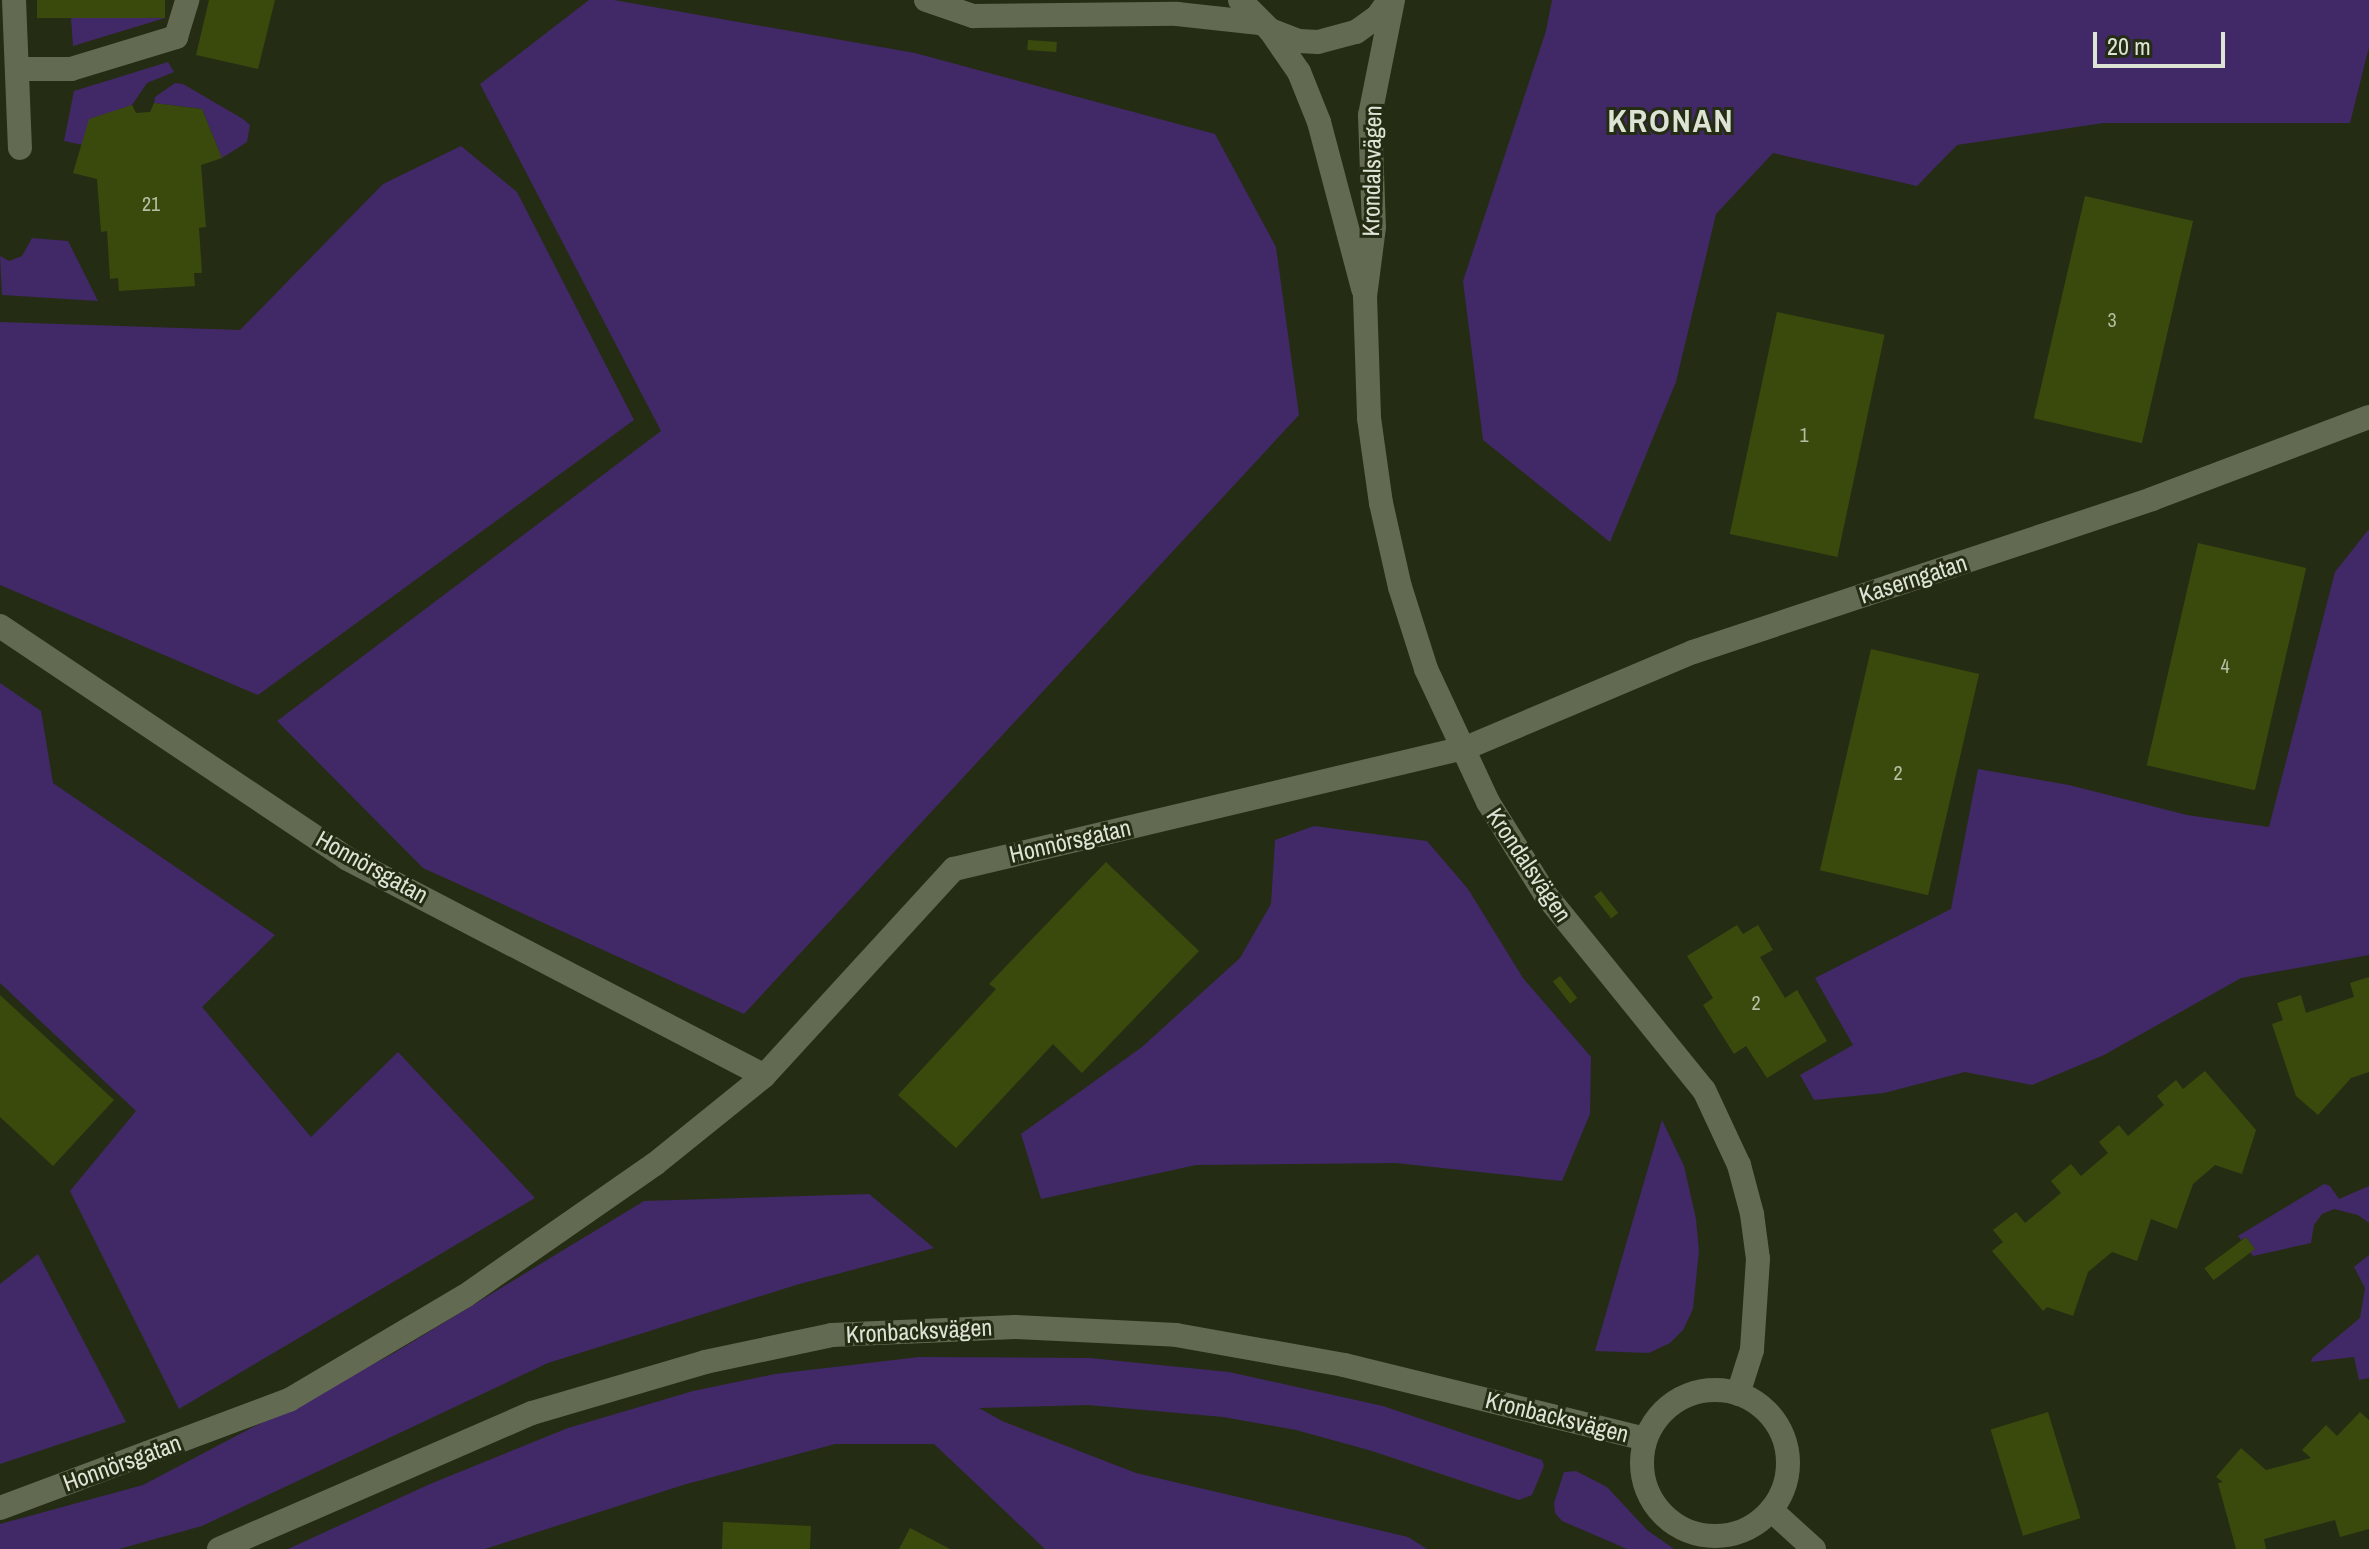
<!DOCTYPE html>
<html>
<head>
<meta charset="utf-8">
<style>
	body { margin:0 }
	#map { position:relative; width:2369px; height:1549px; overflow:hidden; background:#252c14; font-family:"Archivo Narrow",sans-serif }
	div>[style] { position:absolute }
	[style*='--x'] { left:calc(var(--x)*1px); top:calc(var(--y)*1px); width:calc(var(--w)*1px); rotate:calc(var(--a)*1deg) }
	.green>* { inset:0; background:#412866 }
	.building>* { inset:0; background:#3a4a0c; transform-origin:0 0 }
	.minor>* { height:24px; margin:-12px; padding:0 12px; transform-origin:12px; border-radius:12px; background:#626b51 }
	.minor>.ring { margin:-12px; padding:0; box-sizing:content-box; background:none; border:24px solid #626b51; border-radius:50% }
	span { translate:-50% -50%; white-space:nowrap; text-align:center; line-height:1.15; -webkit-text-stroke:6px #252c14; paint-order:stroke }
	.number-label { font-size:20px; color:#b5bea3 }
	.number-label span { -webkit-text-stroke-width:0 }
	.street-label { font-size:24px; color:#dee4d5 }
	.district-label { font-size:32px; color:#dee4d5; font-weight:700; letter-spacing:2px }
	.scale { position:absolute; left:2093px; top:32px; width:132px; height:36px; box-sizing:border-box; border:4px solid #dee4d5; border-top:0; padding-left:10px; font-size:24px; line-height:28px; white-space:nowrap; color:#dee4d5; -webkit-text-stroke:6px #252c14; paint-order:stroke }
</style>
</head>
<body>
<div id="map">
	<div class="green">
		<i style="clip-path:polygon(589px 0,614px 0,915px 53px,1215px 134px,1276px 247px,1299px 415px,744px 1014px,423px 868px,277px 721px,661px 431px,480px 84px)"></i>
		<i style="clip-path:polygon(1552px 0,2369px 0,2369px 47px,2350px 123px,2103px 123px,1957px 145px,1917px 186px,1773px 153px,1716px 214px,1676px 382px,1610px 542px,1483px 440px,1463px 281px,1546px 31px)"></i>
		<i style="clip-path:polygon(71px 18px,165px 18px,73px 46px)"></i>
		<i style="clip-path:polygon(168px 62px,174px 72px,147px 83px,132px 105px,83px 145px,64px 141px,74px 91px)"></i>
		<i style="clip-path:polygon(175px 83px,183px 84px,243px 119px,250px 125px,247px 142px,222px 158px,202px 109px,154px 103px,155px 97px)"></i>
		<i style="clip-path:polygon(461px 146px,517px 192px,634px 420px,258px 695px,0 585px,0 322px,240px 330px,383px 184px)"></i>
		<i style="clip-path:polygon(32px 238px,68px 241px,98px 301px,2px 295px,0 256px,9px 261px,22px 256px)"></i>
		<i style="clip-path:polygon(2369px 529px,2369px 955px,2241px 978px,2104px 1055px,2032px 1085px,1965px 1072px,1884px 1093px,1814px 1100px,1800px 1075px,1853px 1045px,1815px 978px,1951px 909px,1978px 769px,2069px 785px,2187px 815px,2269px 827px,2335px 572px)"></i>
		<i style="clip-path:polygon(0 683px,41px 711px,53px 783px,275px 935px,202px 1007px,311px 1137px,398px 1052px,535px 1198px,179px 1409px,70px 1191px,136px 1111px,0 983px)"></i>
		<i style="clip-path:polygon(1314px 826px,1427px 841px,1468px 889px,1523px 978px,1591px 1057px,1590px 1114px,1562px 1181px,1396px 1163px,1196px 1165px,1041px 1199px,1021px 1134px,1142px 1047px,1240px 958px,1271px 904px,1275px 840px)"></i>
		<i style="clip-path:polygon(1662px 1120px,1684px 1166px,1696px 1219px,1699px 1251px,1693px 1309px,1683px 1330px,1670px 1343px,1649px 1353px,1595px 1351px)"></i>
		<i style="clip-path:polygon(2324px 1184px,2330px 1186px,2339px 1199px,2369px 1186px,2369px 1223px,2358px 1215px,2334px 1209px,2322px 1214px,2314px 1225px,2311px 1243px,2253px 1256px,2250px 1252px,2255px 1249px,2246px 1237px,2241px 1240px,2238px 1236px)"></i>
		<i style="clip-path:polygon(869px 1194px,934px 1248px,796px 1285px,548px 1363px,202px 1526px,119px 1549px,0 1549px,0 1524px,143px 1485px,394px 1353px,644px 1201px)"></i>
		<i style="clip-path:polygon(38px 1254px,126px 1422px,0 1464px,0 1284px)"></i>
		<i style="clip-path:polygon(2369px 1255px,2369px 1378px,2359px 1380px,2354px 1357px,2311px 1362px,2312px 1358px,2360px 1318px,2365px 1288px,2354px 1267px)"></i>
		<i style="clip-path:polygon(919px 1357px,1090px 1358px,1229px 1372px,1383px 1406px,1542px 1460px,1544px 1466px,1532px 1495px,1519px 1500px,1372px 1451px,1296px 1430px,1223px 1417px,1088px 1405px,979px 1408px,1002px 1421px,1136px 1473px,1408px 1537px,1427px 1549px,1045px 1549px,934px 1444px,835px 1444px,683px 1485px,485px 1549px,288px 1549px,430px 1484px,568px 1428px,693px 1391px,775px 1374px)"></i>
		<i style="clip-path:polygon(1576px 1471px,1607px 1487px,1647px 1530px,1674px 1549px,1627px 1549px,1562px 1521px,1555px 1513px,1554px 1503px,1564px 1472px)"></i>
	</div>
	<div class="building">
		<i style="left:37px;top:0;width:128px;height:18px"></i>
		<i style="clip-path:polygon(209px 0,275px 0,258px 69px,196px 55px)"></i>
		<i style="left:1028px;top:40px;width:29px;height:10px;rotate:4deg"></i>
		<i style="clip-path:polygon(154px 103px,202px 109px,222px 158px,201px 165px,206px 227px,199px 228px,202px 273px,194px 273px,195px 286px,119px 291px,118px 278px,110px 279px,107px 231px,101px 232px,97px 179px,73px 173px,89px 119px,132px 105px,136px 113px,150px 112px)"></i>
		<i style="left:2085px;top:196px;width:111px;height:228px;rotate:13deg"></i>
		<i style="left:1777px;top:312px;width:110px;height:227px;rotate:12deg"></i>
		<i style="left:2198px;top:543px;width:111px;height:228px;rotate:13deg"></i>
		<i style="left:1871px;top:649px;width:111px;height:227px;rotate:13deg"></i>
		<i style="clip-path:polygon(1106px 862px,1199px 951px,1082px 1073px,1053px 1044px,956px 1148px,898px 1095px,996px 989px,989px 984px)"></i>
		<i style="left:1601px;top:891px;width:28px;height:9px;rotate:52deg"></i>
		<i style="clip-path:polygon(1737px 925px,1743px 934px,1758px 925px,1773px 950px,1760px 957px,1785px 998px,1797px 990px,1827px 1041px,1767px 1078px,1746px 1046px,1734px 1054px,1703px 1005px,1713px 998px,1687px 956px)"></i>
		<i style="left:1560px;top:976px;width:28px;height:9px;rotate:52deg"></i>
		<i style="clip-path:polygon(2369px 977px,2369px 1072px,2351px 1078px,2318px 1115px,2296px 1096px,2272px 1024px,2283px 1020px,2277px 1003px,2301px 995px,2306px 1013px,2354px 997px,2350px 983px)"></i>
		<i style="clip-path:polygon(0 995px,114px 1100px,53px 1166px,0 1117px)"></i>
		<i style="clip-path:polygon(2205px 1071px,2256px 1130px,2242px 1174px,2215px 1165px,2193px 1184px,2177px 1229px,2151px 1219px,2137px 1261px,2112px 1252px,2088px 1272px,2073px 1316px,2047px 1307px,2043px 1311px,1992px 1251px,2003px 1242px,1993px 1230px,2016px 1212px,2025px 1223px,2061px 1193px,2051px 1181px,2071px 1164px,2081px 1176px,2108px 1153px,2099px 1142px,2119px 1125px,2128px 1136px,2164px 1105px,2157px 1096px,2176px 1080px,2183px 1089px)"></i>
		<i style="left:2246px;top:1237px;width:15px;height:52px;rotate:53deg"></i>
		<i style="left:2048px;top:1412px;width:111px;height:60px;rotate:73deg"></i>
		<i style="clip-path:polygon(2360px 1412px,2369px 1420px,2369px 1529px,2340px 1537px,2335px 1520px,2264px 1539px,2266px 1549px,2236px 1549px,2218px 1483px,2223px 1482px,2216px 1477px,2241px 1448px,2266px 1470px,2311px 1458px,2302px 1450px,2326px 1425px,2337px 1436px)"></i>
		<i style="clip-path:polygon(723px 1522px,811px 1526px,810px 1549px,722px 1549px)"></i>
		<i style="clip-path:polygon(910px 1528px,950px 1549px,899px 1549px)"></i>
	</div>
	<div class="minor">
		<i style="--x:14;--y:0;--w:148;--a:87.7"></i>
		<i style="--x:926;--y:0;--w:50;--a:18.8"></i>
		<i style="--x:973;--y:16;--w:204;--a:-0.6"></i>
		<i style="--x:1177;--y:14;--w:83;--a:6.2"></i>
		<i style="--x:1240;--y:0;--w:42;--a:45"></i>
		<i style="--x:1270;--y:30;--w:31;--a:21"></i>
		<i style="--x:1299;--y:41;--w:19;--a:3"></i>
		<i style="--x:1318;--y:42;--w:39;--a:-15"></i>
		<i style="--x:1356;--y:32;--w:27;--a:-36"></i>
		<i style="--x:1378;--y:16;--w:19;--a:-55"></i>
		<i style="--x:1393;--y:0;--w:117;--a:101.3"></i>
		<i style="--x:1370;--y:115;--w:112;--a:88"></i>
		<i style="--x:1374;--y:227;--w:70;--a:97.4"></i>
		<i style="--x:1365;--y:296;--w:122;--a:88.1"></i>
		<i style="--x:1369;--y:418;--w:86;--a:82"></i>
		<i style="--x:1381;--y:503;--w:86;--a:77.3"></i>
		<i style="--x:1400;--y:587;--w:86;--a:72.4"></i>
		<i style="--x:1426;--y:669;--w:147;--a:65"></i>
		<i style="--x:1488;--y:802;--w:108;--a:58.2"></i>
		<i style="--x:1545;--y:894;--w:252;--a:51"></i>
		<i style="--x:1704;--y:1090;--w:83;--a:65"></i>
		<i style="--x:1739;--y:1165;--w:51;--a:75.1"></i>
		<i style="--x:1752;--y:1214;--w:45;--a:82.4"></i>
		<i style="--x:1758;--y:1259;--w:91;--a:93.8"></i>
		<i style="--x:1752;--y:1350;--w:46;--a:107.7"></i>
		<i style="--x:1270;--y:30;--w:51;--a:55.4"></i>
		<i style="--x:1299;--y:72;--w:54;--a:68.2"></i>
		<i style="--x:1319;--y:122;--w:173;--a:75.2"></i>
		<i style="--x:17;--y:69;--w:54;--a:0"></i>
		<i style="--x:71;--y:69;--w:110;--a:-16.9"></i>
		<i style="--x:176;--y:37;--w:39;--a:-73"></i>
		<i style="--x:0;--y:626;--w:417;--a:33.8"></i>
		<i style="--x:346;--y:858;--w:471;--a:27.5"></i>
		<i class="ring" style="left:1642px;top:1390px;width:122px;height:122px"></i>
		<i style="--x:0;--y:1508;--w:309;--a:-20.5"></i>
		<i style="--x:289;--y:1400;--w:204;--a:-30.6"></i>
		<i style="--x:465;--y:1296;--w:231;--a:-34.8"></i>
		<i style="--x:655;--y:1164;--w:140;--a:-38.9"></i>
		<i style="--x:764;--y:1076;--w:281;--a:-47.5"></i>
		<i style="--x:954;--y:869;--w:528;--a:-13.35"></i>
		<i style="--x:1468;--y:747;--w:244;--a:-22.9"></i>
		<i style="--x:1693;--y:652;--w:484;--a:-18.4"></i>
		<i style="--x:2152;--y:499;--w:232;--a:-20.7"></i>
		<i style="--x:1771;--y:1510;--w:58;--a:42.2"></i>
		<i style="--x:219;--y:1549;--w:341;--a:-23.5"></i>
		<i style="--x:532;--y:1413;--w:180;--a:-16.4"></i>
		<i style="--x:705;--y:1362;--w:130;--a:-12"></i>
		<i style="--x:832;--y:1335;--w:183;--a:-2.5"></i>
		<i style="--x:1015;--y:1327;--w:161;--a:2.8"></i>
		<i style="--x:1176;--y:1335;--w:171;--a:10.1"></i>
		<i style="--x:1344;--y:1365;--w:310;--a:13.8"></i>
	</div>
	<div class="number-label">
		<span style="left:151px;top:203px">21</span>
		<span style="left:2112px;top:319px">3</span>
		<span style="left:1804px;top:434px">1</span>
		<span style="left:2225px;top:665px">4</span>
		<span style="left:1898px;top:772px">2</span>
		<span style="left:1756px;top:1002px">2</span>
	</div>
	<div class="street-label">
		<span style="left:1372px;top:171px;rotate:-89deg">Krondalsvägen</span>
		<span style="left:1913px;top:579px;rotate:-18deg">Kaserngatan</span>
		<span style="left:1070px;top:841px;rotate:-13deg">Honnörsgatan</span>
		<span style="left:1529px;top:865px;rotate:56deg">Krondalsvägen</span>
		<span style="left:372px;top:867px;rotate:29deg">Honnörsgatan</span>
		<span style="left:919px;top:1331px;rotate:-3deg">Kronbacksvägen</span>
		<span style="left:1557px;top:1417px;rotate:14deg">Kronbacksvägen</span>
		<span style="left:122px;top:1463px;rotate:-20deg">Honnörsgatan</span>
	</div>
	<div class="district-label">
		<span style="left:1671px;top:121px">KRONAN</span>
	</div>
	<div class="scale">20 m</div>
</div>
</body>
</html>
